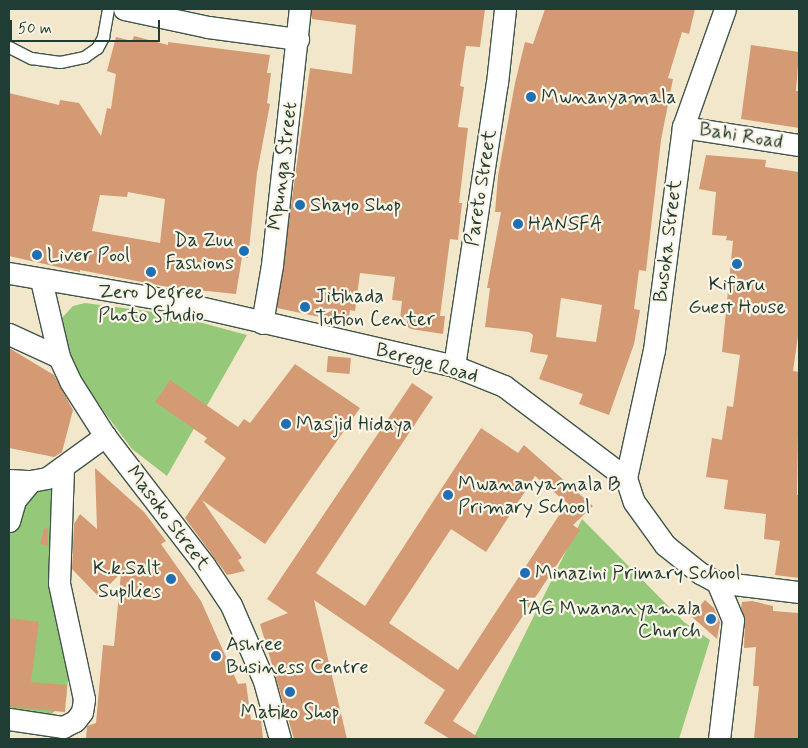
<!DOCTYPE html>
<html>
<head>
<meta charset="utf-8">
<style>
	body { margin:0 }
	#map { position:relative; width:808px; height:748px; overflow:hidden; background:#f3e7cb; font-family:Mynerve,sans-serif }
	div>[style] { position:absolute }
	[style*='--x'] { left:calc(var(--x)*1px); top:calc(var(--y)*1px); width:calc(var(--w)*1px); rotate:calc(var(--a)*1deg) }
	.green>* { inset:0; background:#95c878 }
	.building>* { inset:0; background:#d39a74; transform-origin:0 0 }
	.roads { filter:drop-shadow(1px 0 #3f564b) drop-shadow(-1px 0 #3f564b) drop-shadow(0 1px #3f564b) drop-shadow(0 -1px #3f564b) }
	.lane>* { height:11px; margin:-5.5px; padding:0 5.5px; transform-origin:5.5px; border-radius:5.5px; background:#fff }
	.street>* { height:21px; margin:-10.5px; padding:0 10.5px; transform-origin:10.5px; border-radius:10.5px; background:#fff }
	.dots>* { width:14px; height:14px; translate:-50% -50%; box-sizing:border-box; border:2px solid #fcf5e5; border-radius:50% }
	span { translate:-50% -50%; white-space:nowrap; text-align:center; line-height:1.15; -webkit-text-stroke:4.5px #fcf5e5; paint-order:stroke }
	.poi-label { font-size:20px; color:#1f3d34 }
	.left { translate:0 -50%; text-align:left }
	.right { translate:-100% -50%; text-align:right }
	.street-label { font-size:20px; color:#1f3d34 }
	.frame { position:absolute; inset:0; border:10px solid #1f3d34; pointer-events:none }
	.scale { position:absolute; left:10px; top:20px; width:150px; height:22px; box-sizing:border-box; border:2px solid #1f3d34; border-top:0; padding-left:6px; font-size:15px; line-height:18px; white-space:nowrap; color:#1f3d34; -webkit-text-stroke:4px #fcf5e5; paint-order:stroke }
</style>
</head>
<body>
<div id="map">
	<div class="green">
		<i style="clip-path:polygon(85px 303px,169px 314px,247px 335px,167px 476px,132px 449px,105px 413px,56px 339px,59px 321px,73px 306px)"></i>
		<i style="clip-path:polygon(16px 485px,56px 488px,74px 614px,66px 701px,46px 719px,9px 714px,9px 514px)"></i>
		<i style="clip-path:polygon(582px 519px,684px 622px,710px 640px,679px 739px,473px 739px)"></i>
	</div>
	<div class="building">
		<i style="clip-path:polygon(312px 9px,485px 9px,480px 47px,466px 46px,460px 86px,464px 87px,458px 127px,468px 128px,459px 203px,462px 203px,458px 240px,450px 239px,440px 316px,445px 316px,443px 334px,411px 329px,406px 326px,407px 320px,400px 319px,402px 301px,392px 300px,395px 277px,360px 273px,355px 311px,350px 310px,348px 323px,277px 308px,310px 68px,352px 74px,356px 25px,312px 19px)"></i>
		<i style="clip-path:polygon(evenodd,545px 9px,695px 9px,689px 34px,682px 32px,668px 78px,673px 79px,661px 140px,646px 271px,639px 270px,634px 309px,640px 310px,634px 344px,609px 415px,579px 404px,583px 394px,539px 379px,548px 355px,530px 352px,533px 335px,529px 332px,485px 327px,490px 288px,487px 288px,501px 212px,495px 212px,498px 176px,515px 83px,525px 42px,533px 44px,545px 9px,561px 298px,602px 305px,596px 342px,556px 337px,561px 298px)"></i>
		<i style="clip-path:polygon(evenodd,134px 36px,168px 45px,168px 42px,270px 55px,267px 73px,271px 73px,267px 103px,270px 104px,257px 173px,248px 258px,242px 257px,236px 294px,168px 287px,80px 270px,80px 272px,9px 256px,9px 93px,59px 105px,60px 100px,79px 103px,101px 136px,107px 108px,111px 109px,116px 74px,107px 71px,116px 37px,132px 41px,134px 36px,128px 192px,165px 199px,160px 243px,92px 231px,100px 195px,127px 197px,128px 192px)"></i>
		<i style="clip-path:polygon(751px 45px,799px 52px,796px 91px,799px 91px,799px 128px,741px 119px)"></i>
		<i style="clip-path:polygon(706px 155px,766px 160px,765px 167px,799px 172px,799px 329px,793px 371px,799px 372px,797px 495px,799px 495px,799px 578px,775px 575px,780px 541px,764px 539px,766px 514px,724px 509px,728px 480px,706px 477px,712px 438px,722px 440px,727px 406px,733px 407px,740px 355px,722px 352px,733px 241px,726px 240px,727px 236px,712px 235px,716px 192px,699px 189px)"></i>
		<i style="clip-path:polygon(9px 348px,54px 375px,73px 410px,62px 452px,54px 457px,9px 448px)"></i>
		<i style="left:328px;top:356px;width:23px;height:16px;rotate:5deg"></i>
		<i style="clip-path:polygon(295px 364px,360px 408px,265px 544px,202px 500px,242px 558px,238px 560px,245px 571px,227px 575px,185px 518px,226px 458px,204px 442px,207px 438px,155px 402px,170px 380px,238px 427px,244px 419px,250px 423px)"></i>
		<i style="clip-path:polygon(evenodd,412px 383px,433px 397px,316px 573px,365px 606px,481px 428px,518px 453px,524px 445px,593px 506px,573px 525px,580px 530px,453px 721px,481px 739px,450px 739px,424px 723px,445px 690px,314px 600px,347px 739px,294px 739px,260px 624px,288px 613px,267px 599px,412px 383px,535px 476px,567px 503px,458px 670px,389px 623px,451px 529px,486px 552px,535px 476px)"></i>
		<i style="clip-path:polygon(95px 468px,144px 512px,166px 541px,161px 544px,201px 601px,238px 684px,246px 683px,251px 720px,261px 719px,263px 739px,86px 739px,87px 726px,96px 723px,103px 645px,114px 646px,121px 573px,98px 596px,72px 569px,74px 524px,80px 514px,97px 529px)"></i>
		<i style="clip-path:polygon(44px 528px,48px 529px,48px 546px,40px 544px)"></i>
		<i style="clip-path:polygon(705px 600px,714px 608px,720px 622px,717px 639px,691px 616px)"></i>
		<i style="clip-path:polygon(752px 601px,773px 606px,773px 611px,799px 613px,799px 739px,754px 739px,759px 686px,753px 686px,756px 647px,744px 648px,745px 621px,741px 608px,742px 602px)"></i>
		<i style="clip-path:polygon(9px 618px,39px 622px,31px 682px,67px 685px,65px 712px,9px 707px)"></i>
	</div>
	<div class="roads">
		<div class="lane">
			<i style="--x:9;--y:47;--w:25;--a:27"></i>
			<i style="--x:31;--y:58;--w:29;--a:8"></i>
			<i style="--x:60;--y:62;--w:25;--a:-12"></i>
			<i style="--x:84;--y:57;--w:16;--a:-35"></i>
			<i style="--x:97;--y:48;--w:13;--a:-61"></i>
			<i style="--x:103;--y:37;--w:28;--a:-80"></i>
		</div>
		<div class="street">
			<i style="--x:124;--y:9;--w:86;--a:12.1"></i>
			<i style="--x:208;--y:27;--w:91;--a:7.6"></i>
			<i style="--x:683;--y:127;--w:117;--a:8.8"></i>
			<i style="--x:9;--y:273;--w:166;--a:9.7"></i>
			<i style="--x:173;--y:301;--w:288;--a:13"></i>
			<i style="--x:454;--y:366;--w:54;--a:21.8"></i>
			<i style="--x:504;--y:386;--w:153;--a:37"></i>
			<i style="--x:626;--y:478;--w:25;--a:72"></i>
			<i style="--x:634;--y:502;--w:53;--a:54.2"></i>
			<i style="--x:665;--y:545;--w:45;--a:38.7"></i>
			<i style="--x:700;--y:573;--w:19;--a:28"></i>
			<i style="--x:717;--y:582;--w:83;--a:7"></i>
			<i style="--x:41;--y:280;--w:79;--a:76.8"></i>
			<i style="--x:59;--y:357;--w:26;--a:65"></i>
			<i style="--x:70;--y:381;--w:65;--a:57.5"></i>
			<i style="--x:105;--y:436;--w:164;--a:52.4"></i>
			<i style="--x:205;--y:566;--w:47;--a:56.3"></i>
			<i style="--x:231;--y:605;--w:83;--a:66.5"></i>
			<i style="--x:264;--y:681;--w:60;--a:74.6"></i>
			<i style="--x:262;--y:323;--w:59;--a:-80.2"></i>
			<i style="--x:272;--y:265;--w:258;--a:-83.8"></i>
			<i style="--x:9;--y:334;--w:55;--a:24.7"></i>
			<i style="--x:454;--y:366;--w:286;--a:-81.4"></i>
			<i style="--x:497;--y:83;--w:74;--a:-83.8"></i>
			<i style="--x:626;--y:478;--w:131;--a:-77.7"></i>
			<i style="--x:654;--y:350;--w:225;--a:-82.6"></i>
			<i style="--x:683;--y:127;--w:125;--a:-70.4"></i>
			<i style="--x:9;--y:480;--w:22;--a:3"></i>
			<i style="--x:31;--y:481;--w:16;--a:-11"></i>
			<i style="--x:47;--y:478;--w:72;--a:-35.9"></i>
			<i style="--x:9;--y:521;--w:22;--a:-74"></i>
			<i style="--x:15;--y:500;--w:25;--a:-50"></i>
			<i style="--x:717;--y:582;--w:41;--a:67.2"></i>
			<i style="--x:733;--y:620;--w:120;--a:96.7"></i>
			<i style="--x:9;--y:719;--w:55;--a:8.4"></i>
			<i style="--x:63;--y:727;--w:13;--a:-27"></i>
			<i style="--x:75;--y:721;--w:11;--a:-52"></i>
			<i style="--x:82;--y:712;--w:13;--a:-81"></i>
			<i style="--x:84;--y:699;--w:119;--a:-102.2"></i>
			<i style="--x:59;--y:583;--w:114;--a:-88"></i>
		</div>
	</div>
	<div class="dots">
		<i style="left:531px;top:97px;background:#1f6fb2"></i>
		<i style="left:300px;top:205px;background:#1f6fb2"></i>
		<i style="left:518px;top:224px;background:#1f6fb2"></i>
		<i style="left:244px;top:251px;background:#1f6fb2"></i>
		<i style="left:37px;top:255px;background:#1f6fb2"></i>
		<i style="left:737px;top:264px;background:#1f6fb2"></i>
		<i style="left:151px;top:272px;background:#1f6fb2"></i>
		<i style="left:305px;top:307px;background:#1f6fb2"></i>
		<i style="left:286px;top:424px;background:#1f6fb2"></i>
		<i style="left:448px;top:495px;background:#1f6fb2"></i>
		<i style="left:525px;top:573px;background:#1f6fb2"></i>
		<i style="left:171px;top:579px;background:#1f6fb2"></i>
		<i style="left:711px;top:619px;background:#1f6fb2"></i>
		<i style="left:216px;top:656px;background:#1f6fb2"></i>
		<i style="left:290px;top:692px;background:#1f6fb2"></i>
	</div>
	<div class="poi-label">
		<span class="left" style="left:541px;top:97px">Mwnanyamala</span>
		<span class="left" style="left:310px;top:205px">Shayo Shop</span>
		<span class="left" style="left:528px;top:224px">HANSFA</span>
		<span class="right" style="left:234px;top:252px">Da Zuu<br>Fashions</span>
		<span class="left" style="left:47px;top:255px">Liver Pool</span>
		<span style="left:737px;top:296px">Kifaru<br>Guest House</span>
		<span style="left:151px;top:304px">Zero Degree<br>Photo Studio</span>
		<span class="left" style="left:315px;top:308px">Jitihada<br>Tution Center</span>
		<span class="left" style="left:296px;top:424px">Masjid Hidaya</span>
		<span class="left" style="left:458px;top:496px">Mwananyamala B<br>Primary School</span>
		<span class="right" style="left:161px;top:580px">K.k.Salt<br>Supllies</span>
		<span class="left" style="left:535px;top:573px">Minazini Primary School</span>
		<span class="right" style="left:701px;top:620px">TAG Mwananyamala<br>Church</span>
		<span class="left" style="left:226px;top:656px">Ashree<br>Business Centre</span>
		<span style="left:290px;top:712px">Matiko Shop</span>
	</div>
	<div class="street-label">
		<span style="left:741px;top:136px;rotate:9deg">Bahi Road</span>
		<span style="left:283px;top:166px;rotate:-83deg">Mpunga Street</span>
		<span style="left:481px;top:188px;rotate:-81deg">Pareto Street</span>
		<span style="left:668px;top:241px;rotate:-83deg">Busoka Street</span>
		<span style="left:427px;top:363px;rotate:15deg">Berege Road</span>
		<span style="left:168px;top:518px;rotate:53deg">Masoko Street</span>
	</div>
	<div class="frame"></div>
	<div class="scale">50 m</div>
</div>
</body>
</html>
